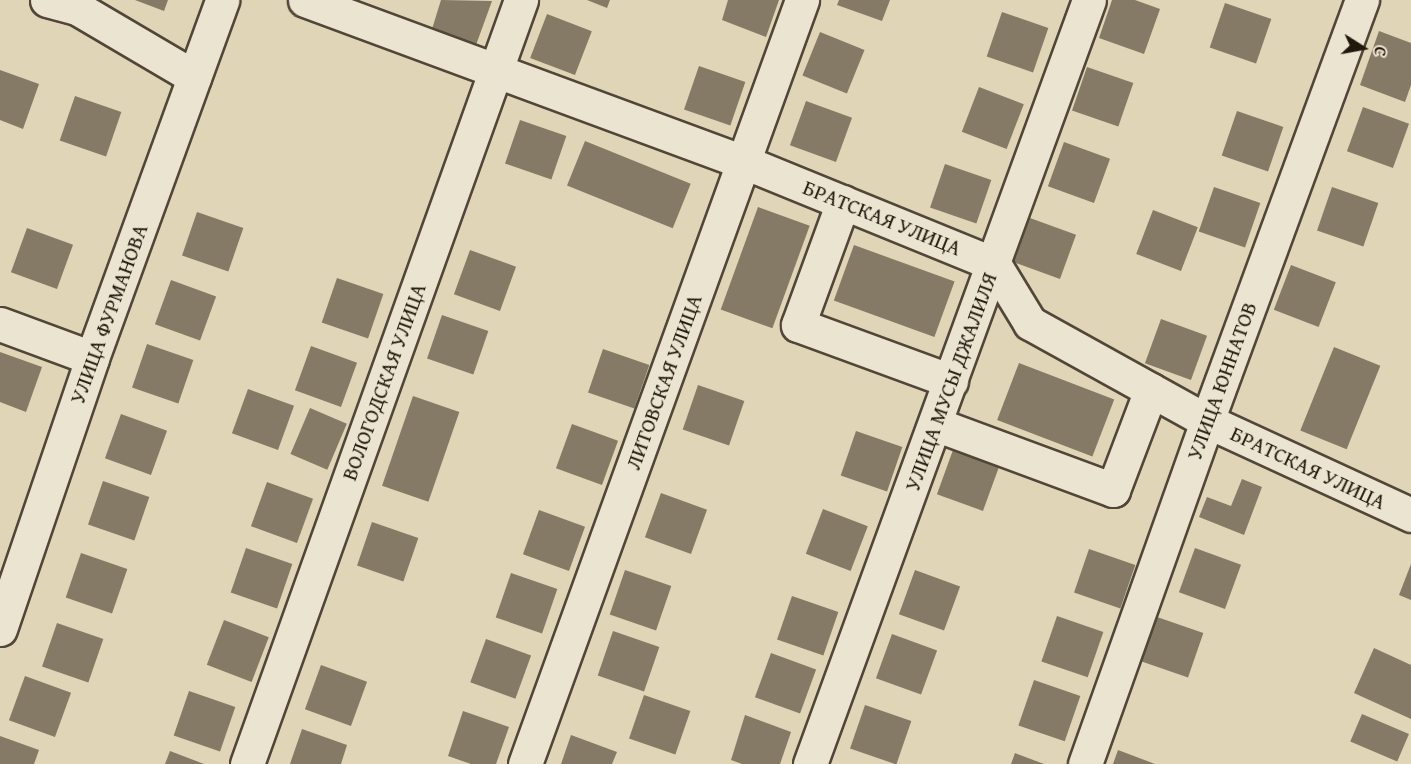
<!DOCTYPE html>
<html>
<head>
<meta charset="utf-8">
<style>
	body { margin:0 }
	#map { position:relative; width:1411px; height:764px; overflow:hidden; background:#e0d5b7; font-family:"Gentium Book Plus",serif }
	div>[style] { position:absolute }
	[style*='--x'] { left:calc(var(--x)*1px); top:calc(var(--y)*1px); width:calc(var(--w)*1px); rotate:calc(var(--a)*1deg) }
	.building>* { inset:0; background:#857a65; transform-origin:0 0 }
	.roads { filter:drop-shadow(2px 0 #524638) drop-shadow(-2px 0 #524638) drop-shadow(0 2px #524638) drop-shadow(0 -2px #524638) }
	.minor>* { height:33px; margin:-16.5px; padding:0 16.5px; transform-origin:16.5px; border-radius:16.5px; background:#ebe4d0 }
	span { translate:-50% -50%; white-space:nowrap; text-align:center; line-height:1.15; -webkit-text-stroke:4.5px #ebe4d0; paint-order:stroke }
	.street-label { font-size:21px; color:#22170d }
	.north { position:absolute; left:1333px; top:18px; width:60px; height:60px; -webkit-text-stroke:4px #ebe4d0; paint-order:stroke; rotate:101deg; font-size:16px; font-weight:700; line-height:24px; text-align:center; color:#22170d }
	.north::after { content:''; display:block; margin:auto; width:21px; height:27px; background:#22170d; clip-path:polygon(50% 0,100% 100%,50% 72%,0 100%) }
</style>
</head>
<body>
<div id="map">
	<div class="building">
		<i style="clip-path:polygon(135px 0,168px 0,164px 11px)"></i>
		<i style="clip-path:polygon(441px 0,492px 1px,476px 45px,432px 29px)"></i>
		<i style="clip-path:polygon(587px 0,610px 0,607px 8px)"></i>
		<i style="clip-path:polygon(728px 0,779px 0,766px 37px,722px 20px)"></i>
		<i style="clip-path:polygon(839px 0,890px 0,882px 21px,837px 5px)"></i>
		<i style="clip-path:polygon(1112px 0,1135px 0,1160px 9px,1144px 54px,1099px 38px)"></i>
		<i style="left:1225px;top:3px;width:49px;height:47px;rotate:19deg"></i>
		<i style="left:1002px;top:12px;width:49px;height:47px;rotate:19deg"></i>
		<i style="left:547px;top:14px;width:48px;height:47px;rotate:21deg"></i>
		<i style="clip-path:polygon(1379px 31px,1411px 43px,1411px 85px,1405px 102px,1360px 85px)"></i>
		<i style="left:820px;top:32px;width:48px;height:47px;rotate:22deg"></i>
		<i style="left:699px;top:66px;width:49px;height:46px;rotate:19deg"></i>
		<i style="left:1087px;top:67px;width:49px;height:46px;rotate:19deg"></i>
		<i style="clip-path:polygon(0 70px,39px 84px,23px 129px,0 120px)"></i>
		<i style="left:979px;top:87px;width:48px;height:48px;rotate:21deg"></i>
		<i style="left:75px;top:96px;width:49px;height:47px;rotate:19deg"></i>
		<i style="left:806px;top:101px;width:49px;height:47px;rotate:20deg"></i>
		<i style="left:1363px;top:107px;width:49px;height:47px;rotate:20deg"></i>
		<i style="left:1237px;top:111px;width:49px;height:47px;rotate:19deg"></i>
		<i style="left:520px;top:120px;width:49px;height:46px;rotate:19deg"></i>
		<i style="left:585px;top:141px;width:114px;height:48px;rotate:22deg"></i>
		<i style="left:1064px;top:142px;width:49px;height:47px;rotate:20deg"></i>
		<i style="left:945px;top:164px;width:49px;height:46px;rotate:19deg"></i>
		<i style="left:1214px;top:187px;width:49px;height:47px;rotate:19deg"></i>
		<i style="left:1332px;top:187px;width:49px;height:46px;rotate:19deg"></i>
		<i style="left:758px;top:207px;width:55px;height:109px;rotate:20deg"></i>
		<i style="left:1153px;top:210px;width:48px;height:47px;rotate:21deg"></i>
		<i style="left:197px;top:212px;width:49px;height:46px;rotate:19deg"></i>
		<i style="left:1030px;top:218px;width:49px;height:47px;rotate:20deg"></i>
		<i style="left:27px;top:228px;width:49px;height:47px;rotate:20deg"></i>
		<i style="left:854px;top:245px;width:107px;height:59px;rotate:20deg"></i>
		<i style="left:470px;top:250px;width:49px;height:47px;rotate:20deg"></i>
		<i style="left:1291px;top:265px;width:48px;height:48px;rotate:21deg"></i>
		<i style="left:337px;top:278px;width:49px;height:47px;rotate:19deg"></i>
		<i style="left:171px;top:280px;width:48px;height:47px;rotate:20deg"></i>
		<i style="left:442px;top:315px;width:49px;height:46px;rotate:19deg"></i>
		<i style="left:1161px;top:319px;width:49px;height:47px;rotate:20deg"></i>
		<i style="left:147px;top:344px;width:49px;height:46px;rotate:19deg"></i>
		<i style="left:311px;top:346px;width:49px;height:47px;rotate:20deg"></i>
		<i style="left:1334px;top:347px;width:50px;height:90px;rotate:22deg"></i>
		<i style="left:603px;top:349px;width:49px;height:46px;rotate:19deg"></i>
		<i style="clip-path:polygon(0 352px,42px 367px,26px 412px,0 402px)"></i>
		<i style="left:1019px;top:363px;width:102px;height:61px;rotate:21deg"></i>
		<i style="left:698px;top:385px;width:49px;height:47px;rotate:19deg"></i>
		<i style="left:248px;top:389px;width:49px;height:47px;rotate:20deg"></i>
		<i style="left:413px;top:396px;width:49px;height:95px;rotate:19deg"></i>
		<i style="left:310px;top:408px;width:40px;height:50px;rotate:23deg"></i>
		<i style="left:121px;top:414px;width:49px;height:47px;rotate:20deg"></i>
		<i style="left:572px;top:424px;width:49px;height:47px;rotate:20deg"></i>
		<i style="left:856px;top:431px;width:49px;height:47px;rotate:19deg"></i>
		<i style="left:953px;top:450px;width:49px;height:47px;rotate:20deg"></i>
		<i style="clip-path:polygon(1242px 479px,1262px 487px,1244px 535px,1199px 517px,1207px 497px,1231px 506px)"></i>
		<i style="left:103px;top:481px;width:49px;height:46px;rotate:19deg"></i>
		<i style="left:267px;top:482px;width:49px;height:47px;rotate:20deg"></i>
		<i style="left:661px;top:493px;width:49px;height:47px;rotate:20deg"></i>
		<i style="left:823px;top:509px;width:48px;height:48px;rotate:21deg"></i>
		<i style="left:539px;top:510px;width:49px;height:47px;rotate:20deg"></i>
		<i style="left:372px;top:522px;width:49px;height:46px;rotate:19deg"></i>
		<i style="left:246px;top:548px;width:49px;height:47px;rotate:19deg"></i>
		<i style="left:1195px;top:548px;width:49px;height:47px;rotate:20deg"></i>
		<i style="left:1089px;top:549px;width:49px;height:46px;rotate:19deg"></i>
		<i style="left:81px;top:553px;width:49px;height:47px;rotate:19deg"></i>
		<i style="clip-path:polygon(1411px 564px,1411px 600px,1399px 595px)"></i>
		<i style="left:625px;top:570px;width:49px;height:47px;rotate:19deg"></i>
		<i style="left:915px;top:570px;width:48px;height:47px;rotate:20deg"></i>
		<i style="left:511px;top:573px;width:49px;height:47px;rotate:19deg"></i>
		<i style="left:792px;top:596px;width:49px;height:46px;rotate:19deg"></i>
		<i style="left:1057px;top:616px;width:49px;height:48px;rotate:19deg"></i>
		<i style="left:1157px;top:617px;width:49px;height:47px;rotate:19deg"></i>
		<i style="left:224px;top:620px;width:48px;height:48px;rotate:21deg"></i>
		<i style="left:57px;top:623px;width:49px;height:46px;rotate:19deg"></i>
		<i style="left:613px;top:631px;width:49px;height:47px;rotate:19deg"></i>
		<i style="left:892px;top:634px;width:48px;height:47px;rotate:20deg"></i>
		<i style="left:486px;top:639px;width:48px;height:46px;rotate:20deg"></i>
		<i style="clip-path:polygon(1374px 648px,1411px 665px,1411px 719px,1354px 693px)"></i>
		<i style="left:771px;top:653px;width:48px;height:47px;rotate:20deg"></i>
		<i style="left:321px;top:665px;width:49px;height:47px;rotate:20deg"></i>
		<i style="left:25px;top:676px;width:49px;height:47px;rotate:20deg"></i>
		<i style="left:1034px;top:680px;width:49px;height:48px;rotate:19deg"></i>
		<i style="left:189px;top:691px;width:49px;height:47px;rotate:19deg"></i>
		<i style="left:644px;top:695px;width:49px;height:46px;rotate:19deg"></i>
		<i style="left:865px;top:705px;width:49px;height:46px;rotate:19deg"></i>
		<i style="clip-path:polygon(463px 711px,509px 727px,496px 764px,471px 764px,448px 756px)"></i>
		<i style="left:1362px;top:714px;width:51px;height:30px;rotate:23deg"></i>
		<i style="clip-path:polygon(745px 715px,791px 732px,780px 764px,742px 764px,731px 760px)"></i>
		<i style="clip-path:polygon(302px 729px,347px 745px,341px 764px,290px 764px)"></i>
		<i style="clip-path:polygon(571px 735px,617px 752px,612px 764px,561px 764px)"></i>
		<i style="clip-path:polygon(0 736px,39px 750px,34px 764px,0 764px)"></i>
		<i style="clip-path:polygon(1118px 750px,1155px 764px,1113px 764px)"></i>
		<i style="clip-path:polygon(170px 751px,204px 764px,165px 764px)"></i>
		<i style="clip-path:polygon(1015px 753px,1044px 764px,1011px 764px)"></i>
	</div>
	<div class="roads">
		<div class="minor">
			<i style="--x:47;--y:0;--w:31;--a:15"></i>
			<i style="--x:77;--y:8;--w:136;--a:30.5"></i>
			<i style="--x:305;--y:0;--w:468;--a:20.3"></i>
			<i style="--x:744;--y:162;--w:270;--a:22.2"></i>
			<i style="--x:994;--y:264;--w:69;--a:58.6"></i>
			<i style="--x:1030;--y:323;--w:202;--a:29"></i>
			<i style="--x:1207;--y:421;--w:225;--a:24.7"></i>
			<i style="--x:843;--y:202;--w:131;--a:110.1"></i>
			<i style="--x:798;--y:325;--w:163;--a:20.1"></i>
			<i style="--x:0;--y:324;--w:98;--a:20.3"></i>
			<i style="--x:935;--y:424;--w:190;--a:20.3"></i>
			<i style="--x:1113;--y:490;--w:107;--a:-69.2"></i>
			<i style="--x:0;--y:629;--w:286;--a:-71.2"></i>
			<i style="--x:92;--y:358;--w:381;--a:-70"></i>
			<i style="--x:247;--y:764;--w:812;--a:-70.27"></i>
			<i style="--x:525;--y:764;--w:813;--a:-70.07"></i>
			<i style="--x:810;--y:764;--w:813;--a:-69.94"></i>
			<i style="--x:1085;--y:764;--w:364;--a:-70.4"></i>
			<i style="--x:1207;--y:421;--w:449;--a:-69.8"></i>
		</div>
	</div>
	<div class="street-label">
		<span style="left:882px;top:218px;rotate:22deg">БРАТСКАЯ УЛИЦА</span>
		<span style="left:109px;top:314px;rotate:-70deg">УЛИЦА ФУРМАНОВА</span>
		<span style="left:1222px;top:381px;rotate:-70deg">УЛИЦА ЮННАТОВ</span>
		<span style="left:384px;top:382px;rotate:-70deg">ВОЛОГОДСКАЯ УЛИЦА</span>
		<span style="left:664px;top:382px;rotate:-70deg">ЛИТОВСКАЯ УЛИЦА</span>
		<span style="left:951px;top:382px;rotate:-70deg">УЛИЦА МУСЫ ДЖАЛИЛЯ</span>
		<span style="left:1308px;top:468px;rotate:25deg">БРАТСКАЯ УЛИЦА</span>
	</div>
	<div class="north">С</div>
</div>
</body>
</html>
